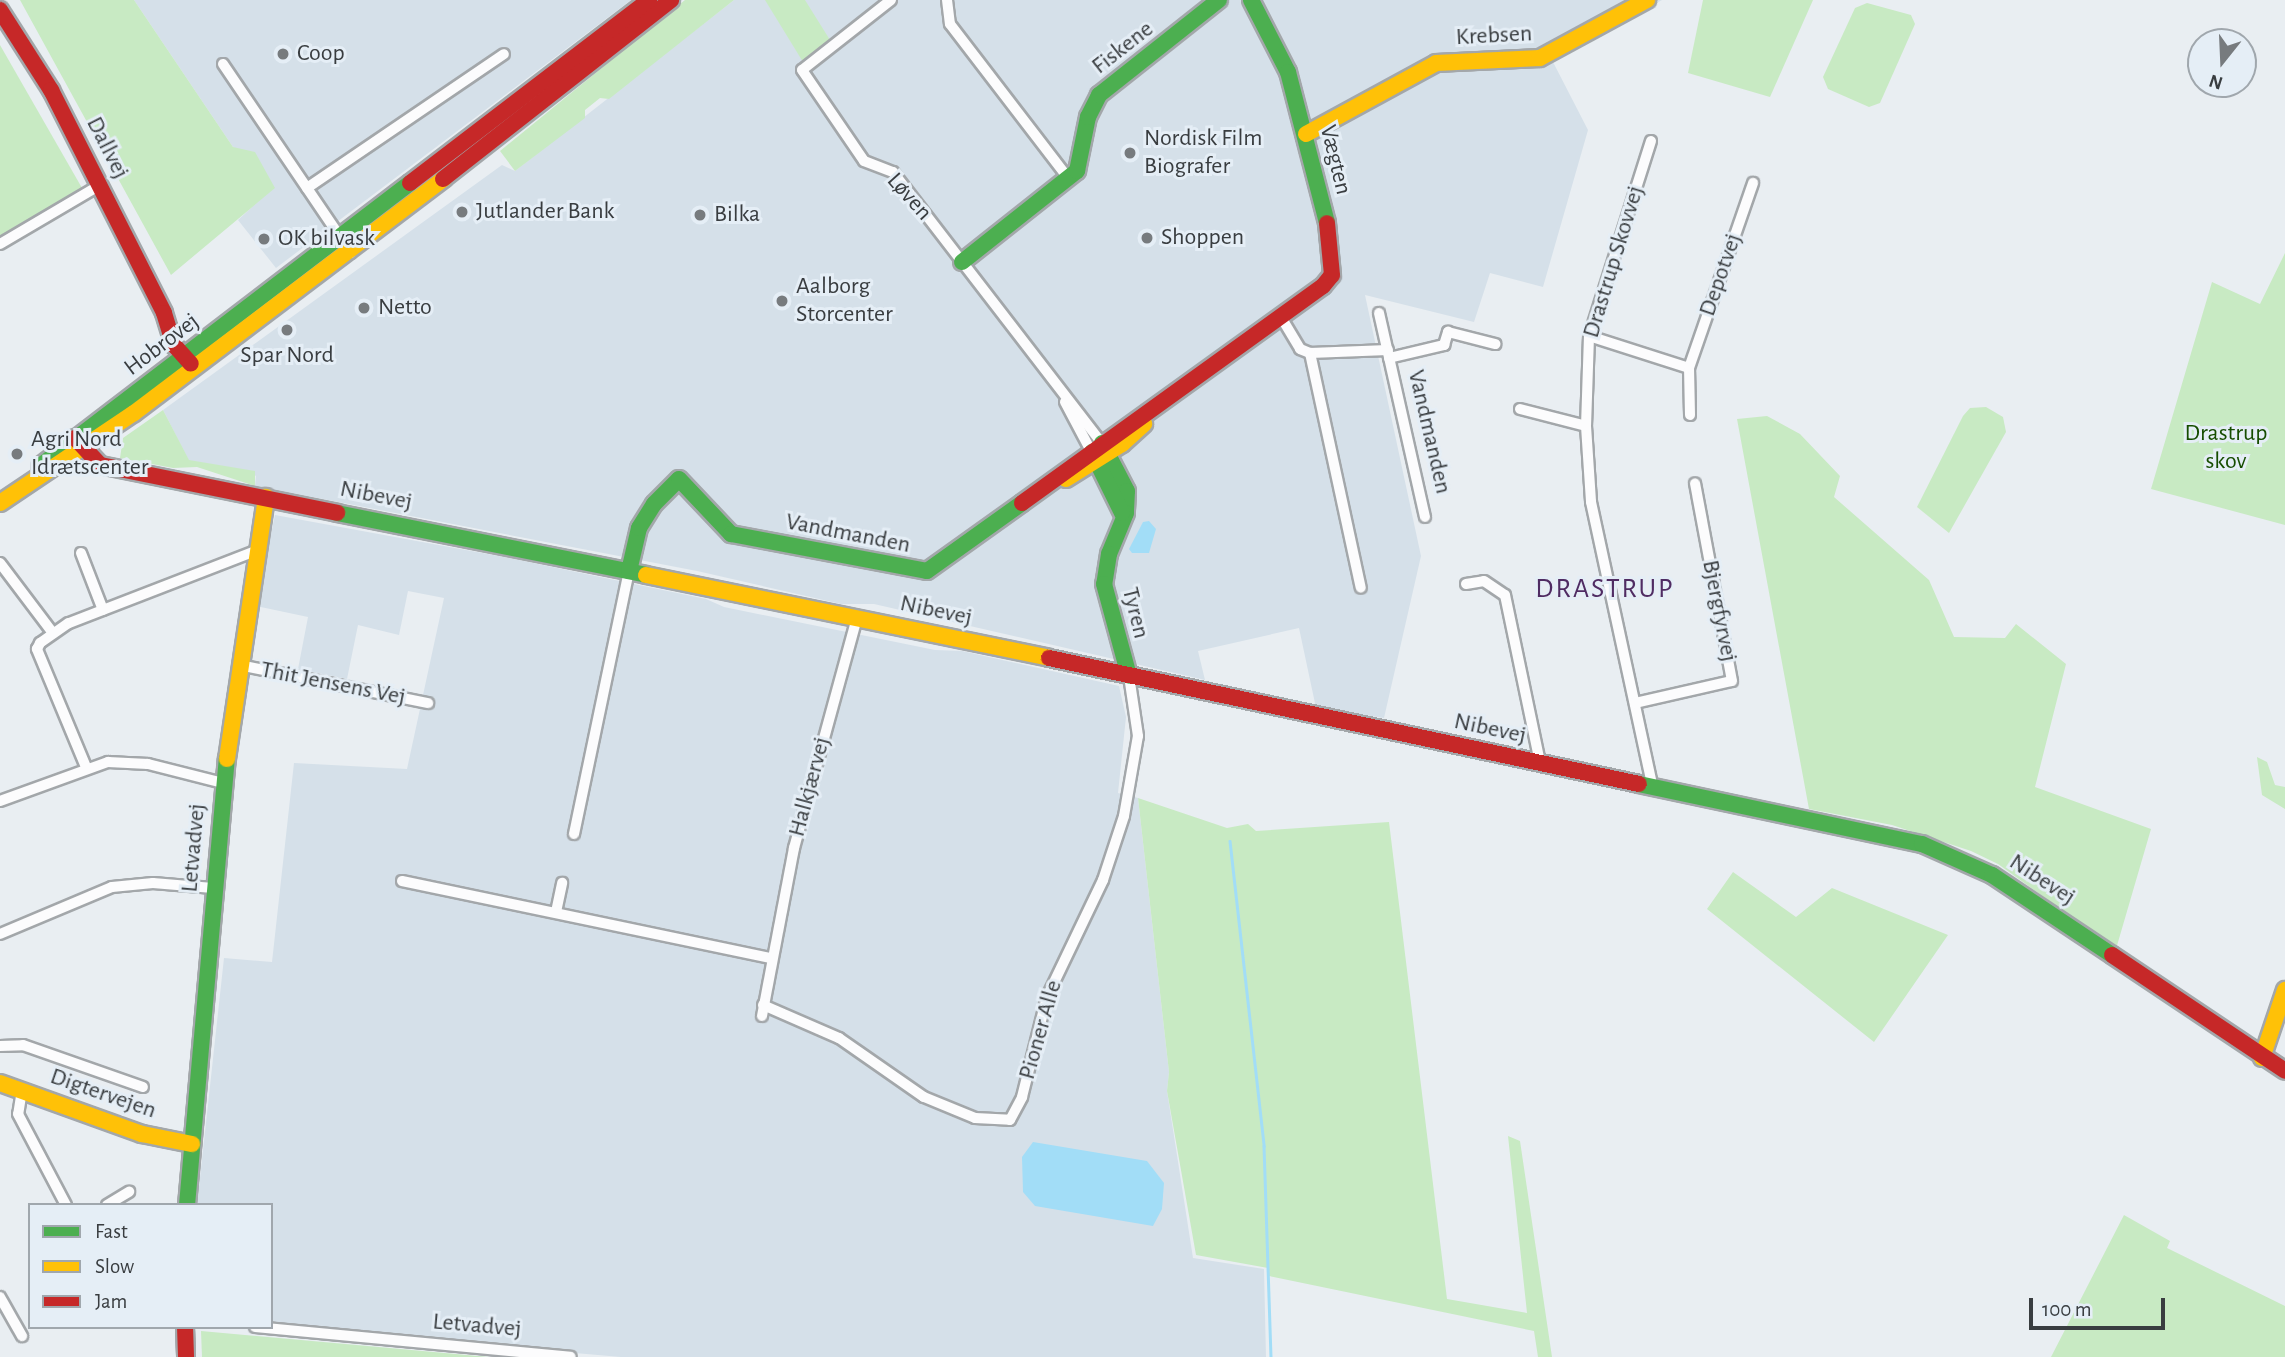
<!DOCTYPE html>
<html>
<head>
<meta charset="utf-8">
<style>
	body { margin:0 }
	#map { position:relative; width:2285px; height:1357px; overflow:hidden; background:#e9eef2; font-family:"Alegreya Sans",sans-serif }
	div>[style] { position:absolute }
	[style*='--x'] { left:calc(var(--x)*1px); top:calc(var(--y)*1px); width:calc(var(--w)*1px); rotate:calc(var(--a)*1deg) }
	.built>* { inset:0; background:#d5e0e9 }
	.green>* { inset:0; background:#c8eac3 }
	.water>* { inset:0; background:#a2ddf7 }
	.stream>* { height:2.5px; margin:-1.25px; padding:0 1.25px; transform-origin:1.25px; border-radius:1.25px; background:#a2ddf7 }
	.roads { filter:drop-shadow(2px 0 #a3a7aa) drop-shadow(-2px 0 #a3a7aa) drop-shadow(0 2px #a3a7aa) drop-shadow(0 -2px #a3a7aa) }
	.street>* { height:10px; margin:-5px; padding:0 5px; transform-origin:5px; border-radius:5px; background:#fcfcfd }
	.fast>* { height:16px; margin:-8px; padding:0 8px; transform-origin:8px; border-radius:8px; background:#4caf50 }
	.slow>* { height:16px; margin:-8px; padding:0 8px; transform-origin:8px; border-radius:8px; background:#ffc107 }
	.jam>* { height:16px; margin:-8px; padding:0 8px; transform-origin:8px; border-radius:8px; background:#c62828 }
	.dots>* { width:19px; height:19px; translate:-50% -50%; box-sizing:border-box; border:4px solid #e5eef6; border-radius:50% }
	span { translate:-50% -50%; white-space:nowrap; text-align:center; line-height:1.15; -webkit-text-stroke:6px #e5eef6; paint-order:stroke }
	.street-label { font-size:24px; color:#393d40 }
	.poi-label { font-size:24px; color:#393d40 }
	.left { translate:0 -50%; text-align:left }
	.park-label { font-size:24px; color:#164d00 }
	.quarter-label { font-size:28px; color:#502c63; letter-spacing:2px }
	.legend { position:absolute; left:28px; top:1203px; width:245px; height:126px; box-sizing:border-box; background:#e5eef6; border:2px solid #a0a7ad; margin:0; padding:9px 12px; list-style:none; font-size:21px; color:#393d40 }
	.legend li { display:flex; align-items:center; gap:14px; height:35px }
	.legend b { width:35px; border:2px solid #a0a7ad }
	.north { position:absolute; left:2187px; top:28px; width:70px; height:70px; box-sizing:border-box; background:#e5eef6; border:2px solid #a0a7ad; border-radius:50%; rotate:198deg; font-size:19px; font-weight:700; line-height:28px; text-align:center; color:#393d40 }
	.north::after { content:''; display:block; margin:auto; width:24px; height:32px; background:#777b7e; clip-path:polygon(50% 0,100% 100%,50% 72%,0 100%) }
	.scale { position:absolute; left:2029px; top:1298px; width:136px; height:32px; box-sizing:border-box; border:4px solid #393d40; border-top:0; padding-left:9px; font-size:21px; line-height:24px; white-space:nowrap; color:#393d40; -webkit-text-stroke:5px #e5eef6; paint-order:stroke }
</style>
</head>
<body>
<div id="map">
	<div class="built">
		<i style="clip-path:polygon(134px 0,631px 0,276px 268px,238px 220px,274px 187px,233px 147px)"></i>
		<i style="clip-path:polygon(734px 0,1662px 0,1553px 62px,1588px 130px,1543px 287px,1490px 273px,1474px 322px,1365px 295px,1421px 556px,1384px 718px,1316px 708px,1299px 628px,1198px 651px,1205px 680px,874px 604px,841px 604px,697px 571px,255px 486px,256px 476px,251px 473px,189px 461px,163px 410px,502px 165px,515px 171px)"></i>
		<i style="clip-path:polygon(275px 515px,504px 557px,706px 599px,724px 607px,935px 650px,962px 651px,1119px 686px,1126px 717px,1118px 793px,1138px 798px,1169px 1072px,1167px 1091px,1193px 1258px,1264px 1269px,1266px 1357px,621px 1357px,270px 1327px,271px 1205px,197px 1205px,224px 958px,272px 962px,294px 763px,407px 769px,444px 598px,408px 591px,399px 635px,358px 625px,347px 679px,298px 669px,308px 617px,256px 606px)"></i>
	</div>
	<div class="green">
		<i style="clip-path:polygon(20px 0,134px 0,233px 147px,255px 152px,275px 188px,171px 275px)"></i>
		<i style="clip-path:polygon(685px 0,734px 0,609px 99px,600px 98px,585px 110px,585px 118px,515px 171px,500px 151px)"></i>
		<i style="clip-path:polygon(765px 0,805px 0,830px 40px,803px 62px)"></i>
		<i style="clip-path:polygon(1703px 0,1813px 0,1770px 97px,1688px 73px)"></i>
		<i style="clip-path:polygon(1867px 3px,1911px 15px,1915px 24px,1880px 103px,1869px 107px,1828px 89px,1823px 77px,1855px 8px)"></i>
		<i style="clip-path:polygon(0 45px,82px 188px,0 236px)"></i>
		<i style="clip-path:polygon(2285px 253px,2285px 525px,2151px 489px,2212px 282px,2260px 304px)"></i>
		<i style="clip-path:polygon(1986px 407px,2003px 417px,2006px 432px,1949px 533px,1917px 507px,1963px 416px,1970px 408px)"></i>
		<i style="clip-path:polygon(163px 410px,189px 460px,255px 471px,255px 486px,197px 467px,173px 468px,120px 458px,123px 438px)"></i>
		<i style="clip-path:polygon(1767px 416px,1800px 434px,1840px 476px,1834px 497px,1929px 580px,1954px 637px,2005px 638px,2016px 624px,2066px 664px,2035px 787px,2151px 829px,2116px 949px,1998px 864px,1971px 851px,1892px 825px,1809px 809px,1737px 419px)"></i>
		<i style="clip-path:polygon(2257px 757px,2267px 762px,2275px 785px,2285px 787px,2285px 809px,2262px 795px)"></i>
		<i style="clip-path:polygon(1138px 798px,1227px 828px,1248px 824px,1256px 831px,1389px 822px,1447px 1299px,1527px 1313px,1508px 1136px,1520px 1141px,1552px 1357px,1538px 1357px,1534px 1331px,1269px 1276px,1268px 1268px,1196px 1255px,1167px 1091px,1169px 1072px)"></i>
		<i style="clip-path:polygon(1733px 872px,1796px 917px,1832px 888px,1948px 935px,1874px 1042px,1707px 909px)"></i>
		<i style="clip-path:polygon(2124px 1215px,2170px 1241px,2167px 1248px,2285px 1306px,2285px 1357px,2051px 1357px)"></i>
		<i style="clip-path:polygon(201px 1331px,489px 1357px,202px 1357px)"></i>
	</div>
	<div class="water">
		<i style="clip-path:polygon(1149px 521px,1156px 529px,1149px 553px,1132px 553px,1129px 549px,1143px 522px)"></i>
		<i style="clip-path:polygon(1033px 1142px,1147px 1161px,1164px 1183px,1162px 1209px,1153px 1226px,1035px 1206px,1023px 1192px,1022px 1157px)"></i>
	</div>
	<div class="stream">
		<i style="--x:1230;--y:841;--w:307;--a:83.6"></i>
		<i style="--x:1264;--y:1146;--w:211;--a:88.1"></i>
	</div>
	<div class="roads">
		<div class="street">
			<i style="--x:891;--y:0;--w:113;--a:141.8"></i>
			<i style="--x:802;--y:70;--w:110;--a:55.7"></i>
			<i style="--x:864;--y:161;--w:31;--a:21"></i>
			<i style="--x:893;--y:172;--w:342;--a:52.4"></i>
			<i style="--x:947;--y:0;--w:24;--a:83"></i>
			<i style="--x:950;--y:24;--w:195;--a:52.5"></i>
			<i style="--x:223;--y:64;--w:228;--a:55.9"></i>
			<i style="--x:1651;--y:141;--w:205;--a:107.6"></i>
			<i style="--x:1589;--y:336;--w:90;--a:91.9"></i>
			<i style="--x:1586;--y:426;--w:76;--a:86.2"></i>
			<i style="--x:1591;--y:502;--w:289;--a:77.8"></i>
			<i style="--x:307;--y:188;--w:238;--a:-34.2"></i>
			<i style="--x:0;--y:244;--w:116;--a:-30.5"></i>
			<i style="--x:1379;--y:313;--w:209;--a:77.3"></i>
			<i style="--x:1281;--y:317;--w:37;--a:59"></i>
			<i style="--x:1300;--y:349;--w:11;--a:22"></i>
			<i style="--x:1310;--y:353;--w:78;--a:-2.2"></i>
			<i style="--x:1589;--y:336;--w:105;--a:17.7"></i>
			<i style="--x:1310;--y:353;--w:240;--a:77.8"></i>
			<i style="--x:1389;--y:358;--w:57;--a:-13.3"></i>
			<i style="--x:1444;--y:345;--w:14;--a:-73"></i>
			<i style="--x:1448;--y:332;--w:49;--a:14.3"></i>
			<i style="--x:1065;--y:402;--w:55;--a:62"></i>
			<i style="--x:1520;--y:409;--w:68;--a:14.4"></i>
			<i style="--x:1690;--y:415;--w:47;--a:-91.2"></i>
			<i style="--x:1689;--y:368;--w:196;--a:-70.9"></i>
			<i style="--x:81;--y:553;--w:61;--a:68.9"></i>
			<i style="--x:0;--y:563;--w:88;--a:52.9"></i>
			<i style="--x:1466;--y:584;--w:18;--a:-9"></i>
			<i style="--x:1484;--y:581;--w:25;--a:34"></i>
			<i style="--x:1505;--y:595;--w:171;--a:78.2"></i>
			<i style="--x:239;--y:665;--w:193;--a:11.4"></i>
			<i style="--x:1635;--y:703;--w:99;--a:-12.8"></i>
			<i style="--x:1732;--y:681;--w:201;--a:-100.6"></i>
			<i style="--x:86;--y:767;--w:128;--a:-112.6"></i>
			<i style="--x:37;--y:649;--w:7;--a:-63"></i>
			<i style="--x:40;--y:643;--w:35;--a:-35"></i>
			<i style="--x:69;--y:623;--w:200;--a:-21.1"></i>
			<i style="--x:0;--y:801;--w:115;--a:-19.9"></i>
			<i style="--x:108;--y:762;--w:40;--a:2.9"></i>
			<i style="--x:148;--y:764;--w:77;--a:14.2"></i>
			<i style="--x:574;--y:834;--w:269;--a:-78.2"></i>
			<i style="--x:402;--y:881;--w:378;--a:11.8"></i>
			<i style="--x:556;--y:912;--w:30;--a:-78"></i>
			<i style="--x:0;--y:934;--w:121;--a:-22.8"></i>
			<i style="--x:112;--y:887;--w:41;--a:-5.6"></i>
			<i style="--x:153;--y:883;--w:60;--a:4.8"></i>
			<i style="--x:763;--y:1005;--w:83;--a:23.5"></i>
			<i style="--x:839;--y:1038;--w:103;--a:34.8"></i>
			<i style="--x:924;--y:1097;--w:55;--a:22.4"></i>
			<i style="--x:975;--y:1118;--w:35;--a:3"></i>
			<i style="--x:1010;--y:1120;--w:26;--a:-62"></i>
			<i style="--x:1022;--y:1097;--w:103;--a:-76"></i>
			<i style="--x:1047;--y:997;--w:130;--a:-64.4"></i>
			<i style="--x:1103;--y:880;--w:67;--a:-71.8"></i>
			<i style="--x:1124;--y:816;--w:81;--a:-80.1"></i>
			<i style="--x:1138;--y:736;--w:61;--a:-98.5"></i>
			<i style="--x:762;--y:1016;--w:171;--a:-79.2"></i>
			<i style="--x:794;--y:848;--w:239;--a:-74.7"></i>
			<i style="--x:0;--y:1046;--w:23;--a:-2"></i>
			<i style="--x:23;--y:1045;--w:127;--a:19.3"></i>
			<i style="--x:22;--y:1090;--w:24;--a:99"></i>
			<i style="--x:18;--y:1114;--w:103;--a:62.2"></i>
			<i style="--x:107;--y:1205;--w:26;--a:-31"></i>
			<i style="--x:0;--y:1297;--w:45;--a:60.6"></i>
			<i style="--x:255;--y:1327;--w:317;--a:5.4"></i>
		</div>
		<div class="fast">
			<i style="--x:1251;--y:0;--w:81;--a:62.8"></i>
			<i style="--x:1288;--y:72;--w:156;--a:75.5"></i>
			<i style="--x:962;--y:262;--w:147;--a:-38.4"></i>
			<i style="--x:1077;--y:171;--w:55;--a:-78.5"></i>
			<i style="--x:1088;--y:117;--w:25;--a:-63"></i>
			<i style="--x:1099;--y:95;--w:153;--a:-38.4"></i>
			<i style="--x:1102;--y:443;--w:54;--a:62.5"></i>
			<i style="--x:1127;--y:491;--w:22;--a:93"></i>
			<i style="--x:1126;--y:513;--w:44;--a:112.5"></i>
			<i style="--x:1109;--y:554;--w:30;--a:99"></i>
			<i style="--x:1104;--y:584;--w:95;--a:74.8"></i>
			<i style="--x:1092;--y:452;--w:68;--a:63.8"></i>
			<i style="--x:40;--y:466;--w:466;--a:-37.4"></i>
			<i style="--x:337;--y:513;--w:315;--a:11.3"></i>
			<i style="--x:629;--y:571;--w:44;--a:-76.9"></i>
			<i style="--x:639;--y:528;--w:28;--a:-58"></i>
			<i style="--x:654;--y:504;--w:35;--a:-45"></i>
			<i style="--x:679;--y:479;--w:76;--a:46.6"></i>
			<i style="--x:731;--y:534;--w:199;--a:10.7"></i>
			<i style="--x:927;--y:571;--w:117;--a:-35.6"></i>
			<i style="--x:1639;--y:784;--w:289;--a:12"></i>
			<i style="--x:1922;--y:844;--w:77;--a:23.9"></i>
			<i style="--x:1992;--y:875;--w:144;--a:33.7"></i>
			<i style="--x:187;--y:1205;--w:448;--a:-84.9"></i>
		</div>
		<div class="slow">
			<i style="--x:1306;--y:134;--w:148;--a:-28.6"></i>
			<i style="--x:1436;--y:63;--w:104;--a:-2.8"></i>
			<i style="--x:1540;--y:58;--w:122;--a:-28.5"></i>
			<i style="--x:1066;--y:479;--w:66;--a:-32"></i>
			<i style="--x:1122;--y:444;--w:30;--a:-42"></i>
			<i style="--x:0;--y:503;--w:161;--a:-33.9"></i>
			<i style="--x:134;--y:413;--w:388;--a:-37.1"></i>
			<i style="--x:646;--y:575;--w:411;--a:11.6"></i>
			<i style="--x:227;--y:759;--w:265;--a:-81.5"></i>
			<i style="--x:2262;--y:1058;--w:72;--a:-71.3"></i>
			<i style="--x:0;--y:1083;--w:151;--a:19.8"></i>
			<i style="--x:142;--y:1134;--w:51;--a:11.3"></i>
		</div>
		<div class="jam">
			<i style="--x:0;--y:10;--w:95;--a:57.5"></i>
			<i style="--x:51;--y:90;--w:250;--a:63.1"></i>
			<i style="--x:164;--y:313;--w:34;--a:73"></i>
			<i style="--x:174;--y:345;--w:25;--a:48"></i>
			<i style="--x:443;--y:179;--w:290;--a:-38.1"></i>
			<i style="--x:410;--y:183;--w:301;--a:-37.4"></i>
			<i style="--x:75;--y:438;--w:37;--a:47"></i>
			<i style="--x:100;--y:465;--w:242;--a:11.4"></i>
			<i style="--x:1022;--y:503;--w:371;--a:-35.8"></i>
			<i style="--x:1323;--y:286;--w:14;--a:-51"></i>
			<i style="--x:1332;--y:275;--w:52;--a:-95.5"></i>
			<i style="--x:1049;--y:658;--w:603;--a:12.05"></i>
			<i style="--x:2112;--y:955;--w:208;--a:33.8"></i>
			<i style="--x:185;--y:1327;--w:30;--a:88"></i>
		</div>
	</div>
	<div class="dots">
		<i style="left:283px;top:54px;background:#777b7e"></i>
		<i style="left:1130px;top:153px;background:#777b7e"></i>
		<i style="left:462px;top:212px;background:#777b7e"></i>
		<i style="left:700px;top:215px;background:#777b7e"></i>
		<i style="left:1147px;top:238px;background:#777b7e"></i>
		<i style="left:264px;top:239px;background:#777b7e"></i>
		<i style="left:782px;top:301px;background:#777b7e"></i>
		<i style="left:364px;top:308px;background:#777b7e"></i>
		<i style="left:287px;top:330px;background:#777b7e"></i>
		<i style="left:17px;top:454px;background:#777b7e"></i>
	</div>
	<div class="street-label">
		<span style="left:1494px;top:36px;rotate:-3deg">Krebsen</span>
		<span style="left:1123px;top:48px;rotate:-38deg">Fiskene</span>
		<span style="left:107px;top:148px;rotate:63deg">Dallvej</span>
		<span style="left:1335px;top:160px;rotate:76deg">Vægten</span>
		<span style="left:909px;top:197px;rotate:48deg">Løven</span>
		<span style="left:1614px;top:262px;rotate:-73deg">Drastrup Skovvej</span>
		<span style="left:1721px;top:275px;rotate:-71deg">Depotvej</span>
		<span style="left:162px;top:345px;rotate:-37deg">Hobrovej</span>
		<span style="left:1429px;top:432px;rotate:77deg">Vandmanden</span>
		<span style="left:376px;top:496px;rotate:11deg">Nibevej</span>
		<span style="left:848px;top:534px;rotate:11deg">Vandmanden</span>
		<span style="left:936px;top:611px;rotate:12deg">Nibevej</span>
		<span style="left:1719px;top:611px;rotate:79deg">Bjergfyrvej</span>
		<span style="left:1135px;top:613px;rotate:76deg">Tyren</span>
		<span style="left:333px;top:684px;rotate:11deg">Thit Jensens Vej</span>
		<span style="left:1490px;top:729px;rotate:12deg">Nibevej</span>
		<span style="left:810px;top:787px;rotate:-75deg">Halkjærvej</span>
		<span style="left:194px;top:848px;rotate:-85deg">Letvadvej</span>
		<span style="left:2042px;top:880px;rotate:33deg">Nibevej</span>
		<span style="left:1041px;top:1030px;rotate:-74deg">Pioner Alle</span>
		<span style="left:103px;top:1094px;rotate:19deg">Digtervejen</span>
		<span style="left:477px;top:1326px;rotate:5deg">Letvadvej</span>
	</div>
	<div class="poi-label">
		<span class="left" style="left:297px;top:54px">Coop</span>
		<span class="left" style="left:1144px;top:153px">Nordisk Film<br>Biografer</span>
		<span class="left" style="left:476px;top:212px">Jutlander Bank</span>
		<span class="left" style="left:714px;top:215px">Bilka</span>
		<span class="left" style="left:1161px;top:238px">Shoppen</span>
		<span class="left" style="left:278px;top:239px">OK bilvask</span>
		<span class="left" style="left:796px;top:301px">Aalborg<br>Storcenter</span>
		<span class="left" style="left:378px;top:308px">Netto</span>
		<span style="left:287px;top:356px">Spar Nord</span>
		<span class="left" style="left:31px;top:454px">Agri Nord<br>Idrætscenter</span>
	</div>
	<div class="park-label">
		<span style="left:2226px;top:448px">Drastrup<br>skov</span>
	</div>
	<div class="quarter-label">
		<span style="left:1605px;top:589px">DRASTRUP</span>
	</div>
	<ul class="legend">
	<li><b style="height:9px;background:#4caf50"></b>Fast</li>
	<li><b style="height:9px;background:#ffc107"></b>Slow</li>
	<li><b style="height:9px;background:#c62828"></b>Jam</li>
	</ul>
	<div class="north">N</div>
	<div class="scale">100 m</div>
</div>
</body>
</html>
